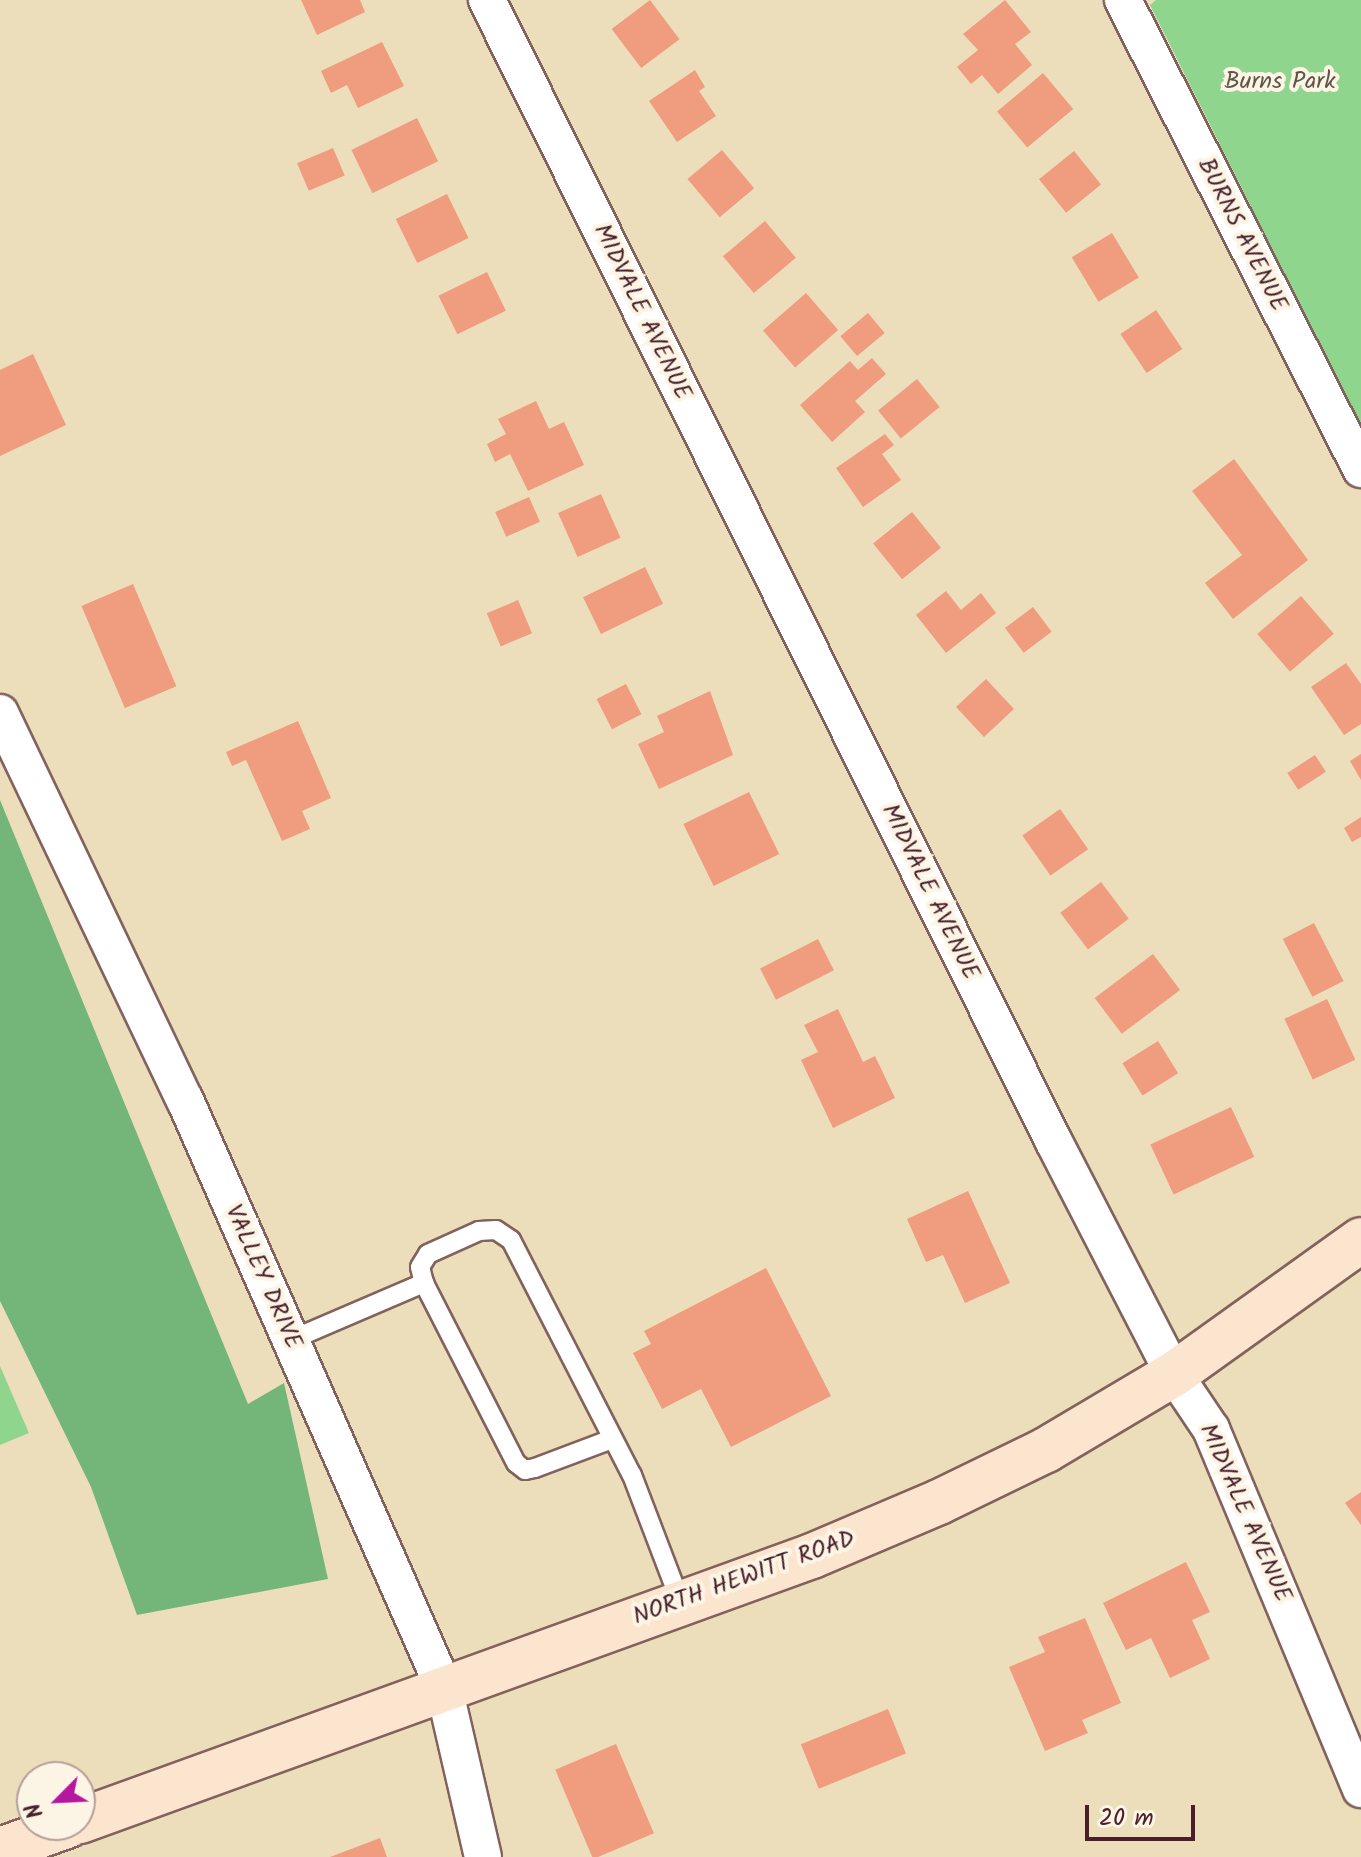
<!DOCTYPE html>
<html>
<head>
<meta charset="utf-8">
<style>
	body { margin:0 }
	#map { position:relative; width:1361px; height:1857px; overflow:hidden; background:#ecdeba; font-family:Kalam,sans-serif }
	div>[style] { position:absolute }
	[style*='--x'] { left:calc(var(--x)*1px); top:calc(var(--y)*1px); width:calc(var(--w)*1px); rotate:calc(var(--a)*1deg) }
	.green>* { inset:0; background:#90d58e }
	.forest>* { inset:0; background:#74b679 }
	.building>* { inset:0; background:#f09c7f; transform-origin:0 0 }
	.roads { filter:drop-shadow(2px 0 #83625d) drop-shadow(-2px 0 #83625d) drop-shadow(0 2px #83625d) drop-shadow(0 -2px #83625d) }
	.lane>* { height:18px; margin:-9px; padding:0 9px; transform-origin:9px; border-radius:9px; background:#fff }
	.street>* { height:36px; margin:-18px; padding:0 18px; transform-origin:18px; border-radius:18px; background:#fff }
	.secondary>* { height:44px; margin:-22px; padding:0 22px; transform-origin:22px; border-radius:22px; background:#fce5cf }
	span { translate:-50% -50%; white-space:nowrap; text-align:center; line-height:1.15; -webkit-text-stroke:8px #fcf5e5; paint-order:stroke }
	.park-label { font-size:24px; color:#5f5649 }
	.street-label { font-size:24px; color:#4a1f2b }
	.north { position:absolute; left:16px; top:1761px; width:80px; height:80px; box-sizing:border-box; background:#fcf5e5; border:2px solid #b59f9b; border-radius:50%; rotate:246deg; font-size:22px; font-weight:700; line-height:32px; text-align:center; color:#4a1f2b }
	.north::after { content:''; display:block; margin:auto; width:28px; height:36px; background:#b5179e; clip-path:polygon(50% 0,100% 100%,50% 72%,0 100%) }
	.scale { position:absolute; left:1085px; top:1805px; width:110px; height:36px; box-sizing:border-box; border:4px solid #4a1f2b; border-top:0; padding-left:10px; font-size:24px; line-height:28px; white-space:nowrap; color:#4a1f2b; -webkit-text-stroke:6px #fcf5e5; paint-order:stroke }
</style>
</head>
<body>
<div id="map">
	<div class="green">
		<i style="clip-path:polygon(1156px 0,1361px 0,1361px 426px,1150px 5px)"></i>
		<i style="clip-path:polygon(0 1366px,29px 1433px,0 1445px)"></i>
	</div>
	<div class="forest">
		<i style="clip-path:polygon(0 800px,248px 1404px,284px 1383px,328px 1579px,137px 1615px,91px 1487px,0 1301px)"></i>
	</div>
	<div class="building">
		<i style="clip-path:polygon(301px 0,360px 0,365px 12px,317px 35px)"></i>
		<i style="left:650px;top:0;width:49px;height:48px;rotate:53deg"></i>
		<i style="clip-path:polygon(1005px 0,1031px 32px,1015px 44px,1032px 65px,998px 94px,982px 75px,971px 84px,957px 67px,978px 50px,963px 34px)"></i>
		<i style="clip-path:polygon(382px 42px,404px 86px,358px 108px,347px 85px,331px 93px,321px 71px)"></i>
		<i style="clip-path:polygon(695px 70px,705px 87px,699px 91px,716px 116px,677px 142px,649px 101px)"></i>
		<i style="left:1043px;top:73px;width:47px;height:60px;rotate:50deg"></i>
		<i style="left:417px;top:118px;width:48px;height:73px;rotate:64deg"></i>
		<i style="left:333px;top:148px;width:30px;height:39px;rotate:67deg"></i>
		<i style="left:722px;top:150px;width:50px;height:45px;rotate:50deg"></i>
		<i style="left:1074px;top:151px;width:43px;height:45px;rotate:51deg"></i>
		<i style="left:447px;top:194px;width:49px;height:57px;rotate:64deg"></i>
		<i style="left:765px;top:221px;width:48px;height:55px;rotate:50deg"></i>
		<i style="left:1112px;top:233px;width:52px;height:47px;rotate:59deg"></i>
		<i style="left:487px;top:272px;width:43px;height:54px;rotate:64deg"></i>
		<i style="left:806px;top:293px;width:49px;height:57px;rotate:49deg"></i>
		<i style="left:1156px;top:310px;width:47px;height:43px;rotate:56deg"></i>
		<i style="left:868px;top:313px;width:26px;height:36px;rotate:50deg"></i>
		<i style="clip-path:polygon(33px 354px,66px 425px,0 456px,0 370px)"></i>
		<i style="clip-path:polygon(872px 358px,886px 374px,855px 401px,865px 412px,832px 442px,800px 405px,850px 361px,858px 370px)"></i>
		<i style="left:917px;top:379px;width:36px;height:50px;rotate:51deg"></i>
		<i style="clip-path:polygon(536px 401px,549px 429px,564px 422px,584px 465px,528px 491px,510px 454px,495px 462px,487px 444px,506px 434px,498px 419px)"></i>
		<i style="clip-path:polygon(885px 434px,894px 445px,882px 454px,901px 480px,863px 507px,836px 468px)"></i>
		<i style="clip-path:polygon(1234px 459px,1308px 560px,1233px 619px,1205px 583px,1242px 555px,1192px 491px)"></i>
		<i style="left:601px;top:494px;width:48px;height:47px;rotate:66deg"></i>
		<i style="left:529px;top:497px;width:27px;height:37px;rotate:66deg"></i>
		<i style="left:912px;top:512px;width:46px;height:50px;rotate:51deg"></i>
		<i style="left:645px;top:567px;width:41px;height:69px;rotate:64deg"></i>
		<i style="left:133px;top:584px;width:111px;height:56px;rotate:67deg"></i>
		<i style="clip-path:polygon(946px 591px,961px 610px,981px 593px,996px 613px,946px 653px,916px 615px)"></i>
		<i style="left:1301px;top:596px;width:50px;height:58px;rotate:49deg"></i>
		<i style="left:518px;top:600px;width:36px;height:34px;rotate:67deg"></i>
		<i style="left:1033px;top:607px;width:31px;height:35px;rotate:53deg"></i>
		<i style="clip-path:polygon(1346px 663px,1361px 684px,1361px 724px,1344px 735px,1311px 687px)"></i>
		<i style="left:986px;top:679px;width:41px;height:41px;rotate:47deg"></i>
		<i style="left:626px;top:684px;width:34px;height:33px;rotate:63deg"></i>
		<i style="clip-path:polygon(710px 691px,733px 755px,659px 789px,638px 744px,664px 732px,657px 716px)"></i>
		<i style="clip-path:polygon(298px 721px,331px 798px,302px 811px,310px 829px,282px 841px,246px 760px,232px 766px,226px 752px)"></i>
		<i style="clip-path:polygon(1361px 754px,1361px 780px,1350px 761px)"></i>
		<i style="left:1315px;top:755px;width:20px;height:33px;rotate:57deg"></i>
		<i style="left:749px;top:792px;width:69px;height:73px;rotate:64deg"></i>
		<i style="left:1060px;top:809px;width:49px;height:46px;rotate:55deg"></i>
		<i style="clip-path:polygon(1361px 817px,1361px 837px,1352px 842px,1344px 828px)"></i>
		<i style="left:1101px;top:882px;width:46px;height:51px;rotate:53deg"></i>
		<i style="left:1314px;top:923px;width:65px;height:35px;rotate:63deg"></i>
		<i style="left:818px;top:939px;width:35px;height:65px;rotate:63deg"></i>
		<i style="left:1153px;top:954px;width:45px;height:73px;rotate:53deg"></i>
		<i style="left:1327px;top:999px;width:67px;height:47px;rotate:65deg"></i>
		<i style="clip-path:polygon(838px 1009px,863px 1062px,875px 1056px,895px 1098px,833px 1128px,801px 1060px,818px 1052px,804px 1025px)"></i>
		<i style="left:1158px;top:1041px;width:38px;height:42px;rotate:58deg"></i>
		<i style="left:1231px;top:1107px;width:55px;height:89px;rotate:65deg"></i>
		<i style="clip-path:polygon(968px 1191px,1010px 1283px,965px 1303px,943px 1255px,926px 1262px,907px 1219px)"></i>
		<i style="clip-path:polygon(766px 1268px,831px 1396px,731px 1447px,701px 1389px,662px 1409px,633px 1353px,651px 1344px,644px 1331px)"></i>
		<i style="clip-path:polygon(1361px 1492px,1361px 1525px,1345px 1503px)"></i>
		<i style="clip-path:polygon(1186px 1562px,1210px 1612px,1192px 1620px,1210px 1659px,1170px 1678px,1151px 1638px,1126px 1650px,1103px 1603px)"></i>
		<i style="clip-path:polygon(1085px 1618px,1121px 1703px,1082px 1720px,1088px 1733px,1045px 1751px,1009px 1667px,1045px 1652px,1038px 1637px)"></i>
		<i style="left:888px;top:1709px;width:48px;height:94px;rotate:68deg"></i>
		<i style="left:616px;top:1744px;width:97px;height:66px;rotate:67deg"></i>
		<i style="clip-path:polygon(380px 1838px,387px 1857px,330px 1857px)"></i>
	</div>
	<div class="roads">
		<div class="lane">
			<i style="--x:291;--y:1340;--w:145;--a:-23.2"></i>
			<i style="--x:612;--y:1439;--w:82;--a:159.4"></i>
			<i style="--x:535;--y:1468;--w:10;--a:169"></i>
			<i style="--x:525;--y:1470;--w:11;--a:-142"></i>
			<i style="--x:516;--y:1463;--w:202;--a:-117.1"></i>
			<i style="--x:424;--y:1283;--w:16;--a:-104"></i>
			<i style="--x:420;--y:1267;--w:15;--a:-58"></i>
			<i style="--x:428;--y:1254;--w:56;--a:-24.3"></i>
			<i style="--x:479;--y:1231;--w:17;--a:-3"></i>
			<i style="--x:496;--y:1230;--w:18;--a:34"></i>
			<i style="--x:511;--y:1240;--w:264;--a:62.8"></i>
			<i style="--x:632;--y:1475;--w:137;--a:69.1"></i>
		</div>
		<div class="street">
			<i style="--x:487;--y:0;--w:1273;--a:63.6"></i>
			<i style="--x:1053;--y:1140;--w:263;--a:62.7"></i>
			<i style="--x:1174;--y:1374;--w:66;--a:56.1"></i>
			<i style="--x:1211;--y:1429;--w:390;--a:67.4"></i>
			<i style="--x:1123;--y:0;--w:526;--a:63.09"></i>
			<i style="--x:0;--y:713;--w:429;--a:64.5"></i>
			<i style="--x:185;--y:1100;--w:643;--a:66.23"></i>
			<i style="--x:444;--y:1688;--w:173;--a:77"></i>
		</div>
		<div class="secondary">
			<i style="--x:80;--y:1821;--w:778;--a:-19.9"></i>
			<i style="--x:812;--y:1556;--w:138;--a:-23"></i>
			<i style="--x:939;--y:1502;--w:119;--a:-25.9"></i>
			<i style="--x:1046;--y:1450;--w:149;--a:-30.7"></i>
			<i style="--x:1174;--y:1374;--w:230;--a:-35.6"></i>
			<i style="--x:0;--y:1850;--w:73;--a:-19.9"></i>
		</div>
	</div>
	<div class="park-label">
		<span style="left:1280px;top:82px">Burns Park</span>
	</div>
	<div class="street-label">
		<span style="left:1242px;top:235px;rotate:63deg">BURNS AVENUE</span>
		<span style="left:642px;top:312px;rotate:64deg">MIDVALE AVENUE</span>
		<span style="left:930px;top:892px;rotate:64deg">MIDVALE AVENUE</span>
		<span style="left:263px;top:1277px;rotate:66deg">VALLEY DRIVE</span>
		<span style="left:1245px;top:1513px;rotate:66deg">MIDVALE AVENUE</span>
		<span style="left:744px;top:1578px;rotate:-20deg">NORTH HEWITT ROAD</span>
	</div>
	<div class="north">N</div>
	<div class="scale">20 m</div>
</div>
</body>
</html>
